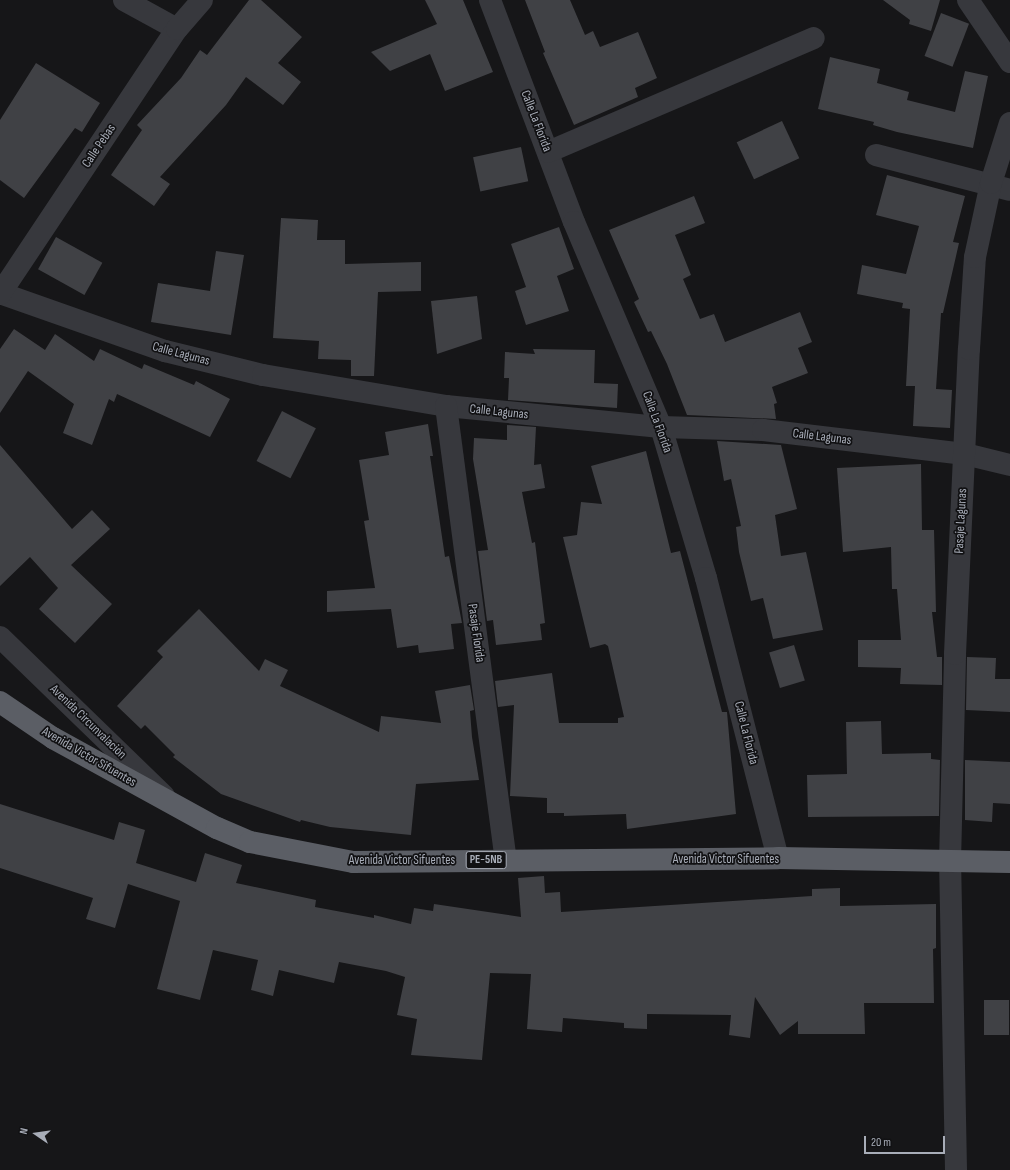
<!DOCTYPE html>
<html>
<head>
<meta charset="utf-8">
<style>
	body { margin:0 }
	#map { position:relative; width:1010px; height:1170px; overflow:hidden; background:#161618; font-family:"Sofia Sans Condensed",sans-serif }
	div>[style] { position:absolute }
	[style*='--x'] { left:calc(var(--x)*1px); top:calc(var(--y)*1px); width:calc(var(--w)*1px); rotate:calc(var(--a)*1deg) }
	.building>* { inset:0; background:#404145; transform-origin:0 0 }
	.minor>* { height:22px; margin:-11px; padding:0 11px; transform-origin:11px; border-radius:11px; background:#37383d }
	.trunk>* { height:22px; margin:-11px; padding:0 11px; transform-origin:11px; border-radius:11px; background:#5b5e65 }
	span { translate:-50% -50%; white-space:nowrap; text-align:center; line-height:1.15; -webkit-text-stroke:3.5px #111113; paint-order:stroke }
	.shield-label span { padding:1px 3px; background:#111113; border:1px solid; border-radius:3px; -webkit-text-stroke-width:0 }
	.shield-label { font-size:12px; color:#a8adb8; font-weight:700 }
	.street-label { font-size:13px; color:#a8adb8 }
	.north { position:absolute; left:16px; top:1114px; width:40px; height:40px; -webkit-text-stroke:3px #111113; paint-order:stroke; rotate:283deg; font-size:11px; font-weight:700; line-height:16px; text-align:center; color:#a8adb8 }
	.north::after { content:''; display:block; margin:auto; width:14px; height:18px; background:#a8adb8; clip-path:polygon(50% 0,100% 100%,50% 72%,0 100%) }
	.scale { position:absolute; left:864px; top:1136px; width:81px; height:18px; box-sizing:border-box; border:2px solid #a8adb8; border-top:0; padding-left:5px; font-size:12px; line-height:14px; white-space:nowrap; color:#a8adb8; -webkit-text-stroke:3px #111113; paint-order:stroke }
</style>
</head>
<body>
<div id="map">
	<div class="building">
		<i style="clip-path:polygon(249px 0,261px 0,302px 37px,278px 63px,301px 82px,283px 105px,246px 77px,226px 105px,160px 177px,170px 184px,154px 206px,111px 175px,142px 130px,137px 125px,181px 78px,200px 50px,207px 55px)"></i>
		<i style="clip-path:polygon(425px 0,463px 0,493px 72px,445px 91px,430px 54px,390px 71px,371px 52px,437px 24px)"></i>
		<i style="clip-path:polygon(525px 0,570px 0,585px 35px,593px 31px,600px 47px,638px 32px,657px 78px,635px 88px,638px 97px,574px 125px,543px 53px,545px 52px)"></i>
		<i style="clip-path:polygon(883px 0,940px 0,931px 31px,909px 24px,910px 20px)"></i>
		<i style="left:941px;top:13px;width:30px;height:46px;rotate:21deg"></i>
		<i style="clip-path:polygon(830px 57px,880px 69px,877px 83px,909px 92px,907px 100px,955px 112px,965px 71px,988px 76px,973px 148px,897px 132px,873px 125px,874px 122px,818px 109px)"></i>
		<i style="clip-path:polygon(36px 63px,100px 103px,82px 132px,75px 128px,24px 198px,0 180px,0 120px)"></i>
		<i style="left:782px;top:121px;width:41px;height:50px;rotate:65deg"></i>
		<i style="left:521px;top:147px;width:35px;height:49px;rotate:78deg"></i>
		<i style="clip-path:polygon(887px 175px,965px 196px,953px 242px,959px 243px,943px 313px,941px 313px,936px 389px,952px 390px,950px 428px,913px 426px,915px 386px,906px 386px,910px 309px,902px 308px,903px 303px,857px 294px,862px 265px,906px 274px,919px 226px,876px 215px)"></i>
		<i style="clip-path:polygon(694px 196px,705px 223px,675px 235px,691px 275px,683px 279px,700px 319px,714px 314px,725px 342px,800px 312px,812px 342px,798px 348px,808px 373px,772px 387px,777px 403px,774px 404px,776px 419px,687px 415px,667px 364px,651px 331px,648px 332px,634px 302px,639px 299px,609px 230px)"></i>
		<i style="clip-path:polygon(281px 218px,318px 220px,317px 240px,345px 240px,345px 264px,421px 262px,421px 291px,378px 292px,374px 376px,351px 376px,351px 360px,318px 359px,319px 341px,273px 338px)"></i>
		<i style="clip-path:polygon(559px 227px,574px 269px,557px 276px,569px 311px,526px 325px,515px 291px,526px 287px,511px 244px)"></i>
		<i style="left:56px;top:237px;width:53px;height:37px;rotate:29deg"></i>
		<i style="clip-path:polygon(216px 251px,244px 255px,231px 335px,151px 322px,158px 283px,210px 291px)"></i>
		<i style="clip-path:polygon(477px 296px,482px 339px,437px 354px,431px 301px)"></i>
		<i style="clip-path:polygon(14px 329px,45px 350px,55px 334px,94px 361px,100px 349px,142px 369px,144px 364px,194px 385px,196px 381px,230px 399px,210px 437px,117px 394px,114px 402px,109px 399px,92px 445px,63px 433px,74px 404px,28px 371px,0 413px,0 349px)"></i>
		<i style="clip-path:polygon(533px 349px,595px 350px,594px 383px,618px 384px,617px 408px,508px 400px,509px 378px,504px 378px,505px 352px,535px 354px)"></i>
		<i style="left:282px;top:411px;width:38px;height:56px;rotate:27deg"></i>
		<i style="clip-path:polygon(428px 424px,433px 456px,430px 456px,445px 557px,449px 556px,462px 623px,451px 624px,454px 649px,419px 653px,418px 645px,397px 648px,391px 609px,327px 612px,327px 591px,375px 588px,364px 521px,369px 520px,359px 460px,389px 455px,385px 432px)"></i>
		<i style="clip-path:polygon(507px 425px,536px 427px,534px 465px,541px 464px,545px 488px,522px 492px,532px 543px,535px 542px,545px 623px,540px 624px,542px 640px,496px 645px,493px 620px,487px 621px,478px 551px,488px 550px,473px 459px,474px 438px,507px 440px)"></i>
		<i style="clip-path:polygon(717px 441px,781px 445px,797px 509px,775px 515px,781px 556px,806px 552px,823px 630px,773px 639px,763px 598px,751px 601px,739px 552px,736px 527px,741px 526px,731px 479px,724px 481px)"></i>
		<i style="clip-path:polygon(0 445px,72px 529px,92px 510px,110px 529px,71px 565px,112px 604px,75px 643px,39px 609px,58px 588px,30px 557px,0 586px)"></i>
		<i style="clip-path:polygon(646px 451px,671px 553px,680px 551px,722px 712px,727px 712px,736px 814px,627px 829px,626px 814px,564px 816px,564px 813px,547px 813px,547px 798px,510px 796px,514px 705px,498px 707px,495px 681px,552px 673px,559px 723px,618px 723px,618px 718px,624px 717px,608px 646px,605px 644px,590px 648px,563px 537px,577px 535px,581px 502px,602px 504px,591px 466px)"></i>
		<i style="clip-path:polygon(921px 464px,922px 530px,934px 530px,936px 612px,932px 612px,937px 657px,942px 657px,942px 685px,900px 684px,901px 668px,858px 667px,858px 640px,901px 640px,897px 589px,892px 589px,891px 547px,843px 552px,837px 468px)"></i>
		<i style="clip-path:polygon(199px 609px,259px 671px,265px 659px,288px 670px,280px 686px,379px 732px,381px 716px,441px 723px,435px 691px,470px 685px,474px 710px,470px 711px,472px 737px,479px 780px,416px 784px,411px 835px,330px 827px,301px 820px,300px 822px,221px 794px,173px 757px,175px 755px,145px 725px,141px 729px,117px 706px,163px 657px,157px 651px)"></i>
		<i style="left:794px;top:645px;width:37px;height:26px;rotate:73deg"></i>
		<i style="clip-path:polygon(967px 657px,996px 658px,995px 679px,1010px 679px,1010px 712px,966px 710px)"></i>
		<i style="clip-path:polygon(881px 721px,882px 754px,931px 753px,931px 759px,940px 760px,939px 816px,808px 817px,807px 775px,847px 774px,846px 722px)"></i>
		<i style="clip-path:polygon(965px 760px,1010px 762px,1010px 804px,993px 803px,992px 822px,965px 820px)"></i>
		<i style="clip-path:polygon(0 804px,114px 840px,119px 822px,145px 830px,136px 863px,196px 882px,205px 853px,242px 865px,236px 883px,316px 900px,315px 907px,374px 918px,374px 915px,411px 924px,414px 908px,433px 911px,434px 904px,521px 917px,518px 878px,544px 876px,545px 893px,560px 892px,561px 912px,812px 896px,812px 889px,840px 888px,840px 906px,936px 904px,936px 948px,933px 949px,934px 1003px,864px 1003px,865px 1034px,798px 1034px,798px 1021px,780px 1035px,755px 997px,750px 1038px,729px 1035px,731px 1015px,647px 1014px,647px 1029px,624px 1028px,624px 1023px,563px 1018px,562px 1032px,527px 1029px,531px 974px,490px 973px,482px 1060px,411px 1055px,417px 1019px,397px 1015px,405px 977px,386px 971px,339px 962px,334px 983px,279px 970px,273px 996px,251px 990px,258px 960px,213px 950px,200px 1000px,157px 989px,180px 901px,128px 884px,115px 928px,86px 919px,93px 898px,0 868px)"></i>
		<i style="left:984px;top:1000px;width:25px;height:35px"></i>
	</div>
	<div class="minor">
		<i style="--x:124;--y:0;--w:60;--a:28.7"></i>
		<i style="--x:490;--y:0;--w:237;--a:69.3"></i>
		<i style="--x:574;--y:222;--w:223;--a:67"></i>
		<i style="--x:661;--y:427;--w:158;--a:73.4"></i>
		<i style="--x:706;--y:578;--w:289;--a:75.6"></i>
		<i style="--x:968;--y:0;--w:75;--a:55.9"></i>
		<i style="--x:548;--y:152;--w:289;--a:-23.2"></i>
		<i style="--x:876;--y:155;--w:138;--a:14.6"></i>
		<i style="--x:0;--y:293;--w:175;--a:19.4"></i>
		<i style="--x:165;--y:351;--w:101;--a:13.8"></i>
		<i style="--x:263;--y:375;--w:186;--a:9.6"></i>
		<i style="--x:446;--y:406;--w:216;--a:5.6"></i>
		<i style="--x:661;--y:427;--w:102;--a:1.7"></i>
		<i style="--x:763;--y:430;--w:203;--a:6.8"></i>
		<i style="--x:965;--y:454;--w:46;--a:13.7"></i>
		<i style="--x:0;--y:294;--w:319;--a:-56.3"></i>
		<i style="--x:177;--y:29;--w:38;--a:-49"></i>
		<i style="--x:446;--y:406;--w:458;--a:82.5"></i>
		<i style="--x:0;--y:637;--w:228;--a:44.1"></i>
		<i style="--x:956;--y:1170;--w:308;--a:-91.1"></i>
		<i style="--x:950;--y:862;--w:208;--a:-88.6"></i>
		<i style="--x:955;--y:654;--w:305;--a:-87.4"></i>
		<i style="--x:969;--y:349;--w:92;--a:-86.3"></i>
		<i style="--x:975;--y:257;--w:76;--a:-77.8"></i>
		<i style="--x:991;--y:183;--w:63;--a:-72.4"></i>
	</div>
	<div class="trunk">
		<i style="--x:0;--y:702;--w:64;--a:34.2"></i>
		<i style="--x:53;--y:738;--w:187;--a:28.8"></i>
		<i style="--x:217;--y:828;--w:36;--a:23"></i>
		<i style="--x:250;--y:842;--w:105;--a:11"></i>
		<i style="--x:353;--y:862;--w:425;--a:-0.5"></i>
		<i style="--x:778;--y:858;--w:232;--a:1"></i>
	</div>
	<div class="shield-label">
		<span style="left:486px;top:860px">PE-5NB</span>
	</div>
	<div class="street-label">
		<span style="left:536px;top:121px;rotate:69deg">Calle La Florida</span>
		<span style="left:99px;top:146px;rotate:-56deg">Calle Pebas</span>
		<span style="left:181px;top:354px;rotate:15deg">Calle Lagunas</span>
		<span style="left:499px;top:412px;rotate:6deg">Calle Lagunas</span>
		<span style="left:657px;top:422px;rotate:70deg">Calle La Florida</span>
		<span style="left:822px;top:437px;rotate:7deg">Calle Lagunas</span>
		<span style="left:961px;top:521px;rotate:-87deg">Pasaje Lagunas</span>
		<span style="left:476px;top:633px;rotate:82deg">Pasaje Florida</span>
		<span style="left:88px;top:722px;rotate:44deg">Avenida Circunvalación</span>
		<span style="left:746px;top:733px;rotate:76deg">Calle La Florida</span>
		<span style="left:89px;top:757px;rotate:30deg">Avenida Victor Sifuentes</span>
		<span style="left:726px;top:859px">Avenida Victor Sifuentes</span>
		<span style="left:402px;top:860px">Avenida Victor Sifuentes</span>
	</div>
	<div class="north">N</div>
	<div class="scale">20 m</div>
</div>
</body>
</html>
